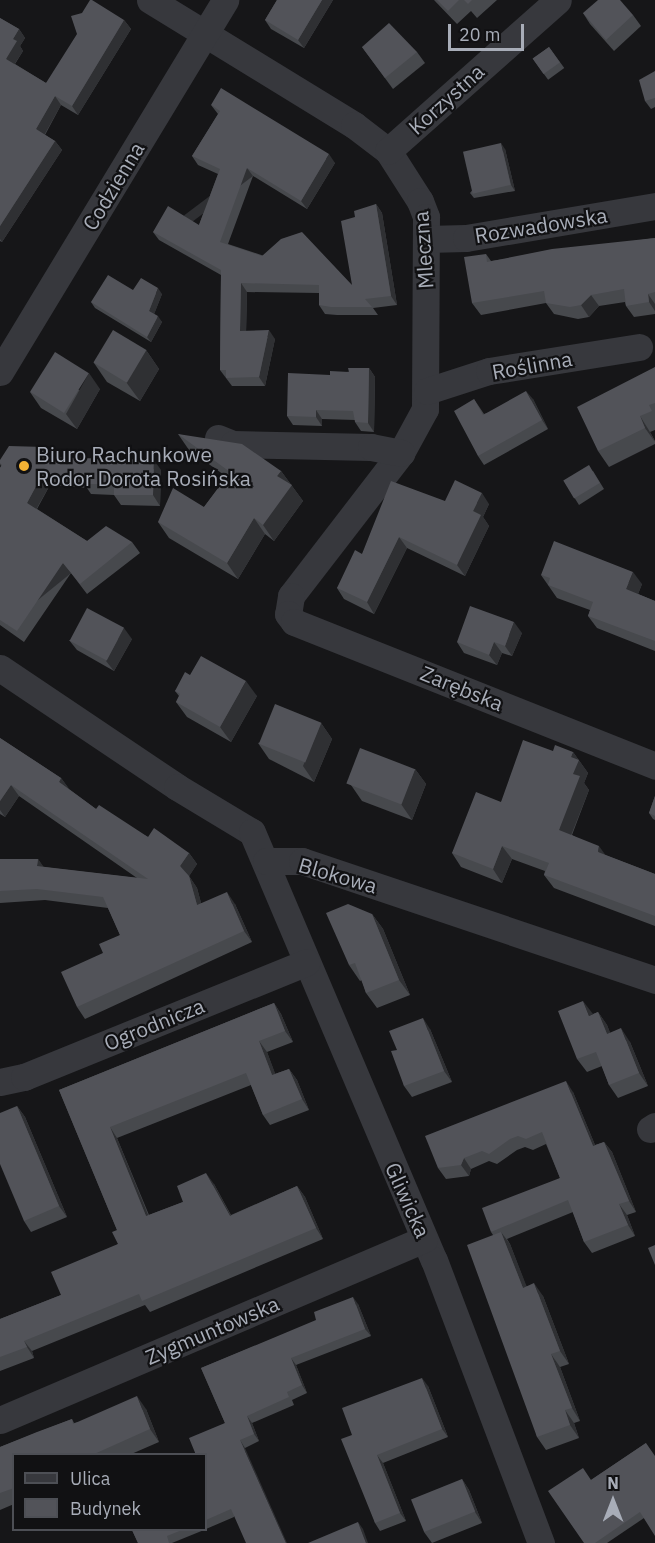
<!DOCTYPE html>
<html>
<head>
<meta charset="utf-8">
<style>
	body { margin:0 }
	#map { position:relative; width:655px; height:1543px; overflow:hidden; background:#161618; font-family:"IBM Plex Sans",sans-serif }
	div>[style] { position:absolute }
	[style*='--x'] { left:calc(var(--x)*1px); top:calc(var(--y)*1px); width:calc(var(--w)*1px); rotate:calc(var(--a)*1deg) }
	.minor>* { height:27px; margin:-13.5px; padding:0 13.5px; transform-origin:13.5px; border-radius:13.5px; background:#37383d }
	.wall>* { inset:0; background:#47494d; transform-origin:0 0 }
	.shaded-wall>* { inset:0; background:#2f3033; transform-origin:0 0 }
	.building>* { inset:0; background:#525359; transform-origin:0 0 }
	.dots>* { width:16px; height:16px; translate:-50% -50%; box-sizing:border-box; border:3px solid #111113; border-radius:50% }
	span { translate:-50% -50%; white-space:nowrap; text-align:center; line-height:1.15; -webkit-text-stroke:4.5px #111113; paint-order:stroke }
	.street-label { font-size:21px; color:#a8adb8 }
	.poi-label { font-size:21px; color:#a8adb8 }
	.left { translate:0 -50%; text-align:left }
	.legend { position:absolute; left:12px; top:1453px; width:195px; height:78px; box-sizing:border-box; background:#111113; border:2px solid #4d4f55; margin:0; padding:8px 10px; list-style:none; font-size:18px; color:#a8adb8 }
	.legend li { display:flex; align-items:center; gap:12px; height:30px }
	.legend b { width:30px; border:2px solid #4d4f55 }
	.north { position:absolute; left:583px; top:1471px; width:60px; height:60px; -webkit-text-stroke:4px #111113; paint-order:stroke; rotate:0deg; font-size:16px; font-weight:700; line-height:24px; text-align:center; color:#a8adb8 }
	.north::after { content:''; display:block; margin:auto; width:21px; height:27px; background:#a8adb8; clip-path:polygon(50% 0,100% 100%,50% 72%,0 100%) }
	.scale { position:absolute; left:448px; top:24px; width:76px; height:27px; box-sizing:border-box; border:3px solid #a8adb8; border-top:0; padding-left:8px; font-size:18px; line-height:21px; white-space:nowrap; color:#a8adb8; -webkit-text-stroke:4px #111113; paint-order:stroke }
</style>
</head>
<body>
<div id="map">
	<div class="minor">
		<i style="--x:150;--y:0;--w:239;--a:31.5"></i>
		<i style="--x:354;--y:125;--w:43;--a:37.4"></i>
		<i style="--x:388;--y:151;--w:59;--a:57.4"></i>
		<i style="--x:420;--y:201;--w:17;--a:69"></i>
		<i style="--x:426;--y:217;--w:192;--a:90.3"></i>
		<i style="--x:425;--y:409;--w:50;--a:118.6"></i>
		<i style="--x:401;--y:453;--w:180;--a:127.6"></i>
		<i style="--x:291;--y:596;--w:18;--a:99"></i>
		<i style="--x:288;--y:614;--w:10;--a:53"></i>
		<i style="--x:294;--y:622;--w:389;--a:21.7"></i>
		<i style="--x:388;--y:151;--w:227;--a:-41.6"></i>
		<i style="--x:426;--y:239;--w:40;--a:-1.4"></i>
		<i style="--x:466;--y:238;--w:192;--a:-9.6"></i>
		<i style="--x:0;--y:372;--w:435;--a:-58.8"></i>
		<i style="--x:427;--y:391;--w:65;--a:-17.9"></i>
		<i style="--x:489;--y:371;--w:152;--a:-9.1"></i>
		<i style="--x:218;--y:438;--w:16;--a:22"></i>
		<i style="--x:233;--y:444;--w:138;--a:1.2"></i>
		<i style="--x:371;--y:447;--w:31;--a:11"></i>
		<i style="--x:0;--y:668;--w:213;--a:33.9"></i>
		<i style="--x:177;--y:787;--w:87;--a:31"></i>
		<i style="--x:252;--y:832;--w:465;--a:67"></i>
		<i style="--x:434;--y:1260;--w:303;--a:69.3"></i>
		<i style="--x:266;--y:861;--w:36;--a:0"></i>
		<i style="--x:302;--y:861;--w:373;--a:18.6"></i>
		<i style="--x:0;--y:1082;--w:25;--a:-12"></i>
		<i style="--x:24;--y:1077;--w:305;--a:-22.1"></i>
		<i style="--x:650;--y:1129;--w:6;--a:-31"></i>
		<i style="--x:0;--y:1420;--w:461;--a:-23.1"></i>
	</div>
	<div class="wall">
		<i style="clip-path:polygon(277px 0,333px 0,304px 48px,271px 29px,265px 20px)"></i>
		<i style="clip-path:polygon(434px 0,497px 0,477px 18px,471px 11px,457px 24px)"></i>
		<i style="clip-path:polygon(583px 13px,633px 15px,641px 26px,614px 51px,590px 24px)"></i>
		<i style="clip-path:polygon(0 18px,19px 29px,25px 38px,20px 46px,23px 51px,15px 64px,46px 83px,124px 20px,131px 29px,78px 115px,61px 105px,45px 135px,55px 141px,62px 150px,2px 242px,0 241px)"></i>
		<i style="clip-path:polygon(362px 47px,417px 52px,425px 63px,393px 89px)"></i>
		<i style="left:549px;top:47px;width:26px;height:20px;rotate:54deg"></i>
		<i style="clip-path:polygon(655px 71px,655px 107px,651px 109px,645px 101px)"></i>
		<i style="clip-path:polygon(211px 105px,335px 163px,307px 209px,253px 176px,228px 244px,352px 285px,355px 217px,376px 204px,382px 213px,397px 305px,373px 308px,378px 315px,337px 315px,325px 314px,319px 305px,319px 293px,247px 292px,246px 331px,275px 339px,265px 386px,232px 386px,220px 370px,221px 275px,159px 240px,153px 232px,199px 225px,218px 174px,198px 165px,192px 156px,218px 114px)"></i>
		<i style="clip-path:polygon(505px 149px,515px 191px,474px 198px,470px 193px)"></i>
		<i style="clip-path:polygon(655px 238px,655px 314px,634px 317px,626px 306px,625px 302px,599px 306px,589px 317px,578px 319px,554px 314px,546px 303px,481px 315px,472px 303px,486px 254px,491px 261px)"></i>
		<i style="clip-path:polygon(133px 290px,162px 294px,154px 314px,162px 322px,151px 342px,95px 308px,91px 302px)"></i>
		<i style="clip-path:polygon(146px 350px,159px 369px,140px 401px,107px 382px,94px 363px)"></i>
		<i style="clip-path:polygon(655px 367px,655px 430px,650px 432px,655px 441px,655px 444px,609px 467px,598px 451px)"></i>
		<i style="clip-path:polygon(369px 368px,375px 377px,374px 432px,361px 431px,355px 422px,355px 420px,322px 419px,322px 426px,293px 425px,287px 416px,330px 375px)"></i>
		<i style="clip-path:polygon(100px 389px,77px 429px,41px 408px,30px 392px)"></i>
		<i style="clip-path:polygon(474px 399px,484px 414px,533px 399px,548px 429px,484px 465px,478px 456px)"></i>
		<i style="clip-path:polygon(178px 434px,281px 471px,303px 501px,274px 541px,265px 534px,238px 579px,169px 538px,158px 522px,204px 507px,227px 477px,189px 450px)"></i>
		<i style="clip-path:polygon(51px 457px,161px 470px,160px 506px,121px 505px,114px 495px,91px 494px,87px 488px,50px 485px,37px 509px,87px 541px,132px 542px,140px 553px,87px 594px,71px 573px,24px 642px,0 625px,0 468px,1px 466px,0 464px,0 460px)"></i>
		<i style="clip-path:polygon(593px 471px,604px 489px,579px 505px,564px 481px)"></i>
		<i style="clip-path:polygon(445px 501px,489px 504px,483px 517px,489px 526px,465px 576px,407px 548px,374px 614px,344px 599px,337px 588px,362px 554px)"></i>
		<i style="clip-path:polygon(541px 575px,642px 584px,638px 594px,655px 601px,655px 651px,597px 628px,588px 616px,590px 610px,557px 598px)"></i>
		<i style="clip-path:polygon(522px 633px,512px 656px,502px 653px,497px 665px,464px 653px,457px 642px)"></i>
		<i style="clip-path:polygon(132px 639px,114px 671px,77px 650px,69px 640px)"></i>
		<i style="clip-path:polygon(190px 675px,257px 696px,231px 742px,187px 717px,176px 702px,179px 696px,175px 691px)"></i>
		<i style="clip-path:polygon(321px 723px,332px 739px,314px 782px,269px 759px,258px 743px)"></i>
		<i style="clip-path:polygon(0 738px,61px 778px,69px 789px,96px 809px,148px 837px,189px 853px,197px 864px,189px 876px,197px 888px,201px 903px,235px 904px,252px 942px,85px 1019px,77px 1007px,103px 953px,120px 935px,108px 908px,45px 900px,0 903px,0 859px,38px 859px,43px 867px,137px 878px,19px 796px,5px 817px,0 814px)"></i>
		<i style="clip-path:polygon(553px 751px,573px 752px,588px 773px,584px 783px,589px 790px,572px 835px,605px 855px,655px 874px,655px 926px,554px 888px,544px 875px,545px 871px,512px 859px,502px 883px,461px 867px,452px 853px,501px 802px)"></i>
		<i style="clip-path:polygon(415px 769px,426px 784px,412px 820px,362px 801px,351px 785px)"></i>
		<i style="clip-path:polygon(655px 796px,655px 820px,653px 819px,649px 813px)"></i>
		<i style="clip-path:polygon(372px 914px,383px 929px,410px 995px,377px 1008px,366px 993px,362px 980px,360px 981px,349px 965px)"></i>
		<i style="clip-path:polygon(274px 1003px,281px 1014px,293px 1042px,267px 1052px,275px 1074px,289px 1069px,297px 1080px,309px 1110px,270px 1125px,263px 1115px,251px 1085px,117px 1138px,149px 1215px,183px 1202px,214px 1184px,231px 1215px,297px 1186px,305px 1197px,323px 1239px,150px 1312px,145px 1305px,32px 1351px,34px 1358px,0 1371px,0 1319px,61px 1295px,118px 1244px,117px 1230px,59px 1090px)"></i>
		<i style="clip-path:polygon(598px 1012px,607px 1025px,610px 1033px,630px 1042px,648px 1086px,618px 1098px,609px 1085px,602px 1066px,587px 1072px,577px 1059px,593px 1014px)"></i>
		<i style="clip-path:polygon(430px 1029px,452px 1082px,412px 1097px,404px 1086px,397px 1050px)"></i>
		<i style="clip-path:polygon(573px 1092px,595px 1145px,604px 1142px,612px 1152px,636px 1212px,627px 1215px,635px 1236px,592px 1253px,584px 1242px,573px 1212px,507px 1239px,510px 1244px,526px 1286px,543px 1296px,569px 1364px,560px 1367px,580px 1421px,574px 1423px,579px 1438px,546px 1450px,537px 1437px,493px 1235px,491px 1232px,560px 1178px,546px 1144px,533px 1150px,525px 1147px,517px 1150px,497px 1164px,489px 1161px,471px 1169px,469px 1176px,446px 1179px,438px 1168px)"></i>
		<i style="clip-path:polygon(17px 1106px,25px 1117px,67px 1217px,31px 1232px,24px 1221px)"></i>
		<i style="clip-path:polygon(358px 1304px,371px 1336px,296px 1365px,307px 1393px,292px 1400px,294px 1405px,252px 1423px,259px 1441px,245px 1448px,234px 1517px,206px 1529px,206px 1455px,225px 1423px,201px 1368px)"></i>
		<i style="clip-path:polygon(428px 1386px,448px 1437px,383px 1463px,406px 1521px,380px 1531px,375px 1523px,352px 1435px)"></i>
		<i style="clip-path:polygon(146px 1409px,159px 1442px,129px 1455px,14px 1455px,14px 1504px,0 1510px,0 1447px,72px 1419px,74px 1423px)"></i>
		<i style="clip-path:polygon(646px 1443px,644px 1518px,607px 1543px,584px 1543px,591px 1480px)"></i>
		<i style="clip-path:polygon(462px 1479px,469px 1490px,482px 1523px,432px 1543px,424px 1532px)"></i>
		<i style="clip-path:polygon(132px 1530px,204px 1530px,172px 1543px,138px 1543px)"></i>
	</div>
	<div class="shaded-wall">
		<i style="clip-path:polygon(322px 0,333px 0,304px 48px,298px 40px)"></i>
		<i style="clip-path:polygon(124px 20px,131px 29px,78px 115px,72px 106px)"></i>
		<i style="clip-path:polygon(19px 29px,25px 38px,20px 46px,23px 51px,12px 68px,6px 59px,13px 39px)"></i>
		<i style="clip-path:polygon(55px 96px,61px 105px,42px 139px,36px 129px)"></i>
		<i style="clip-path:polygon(55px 141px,62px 150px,2px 242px,0 239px,0 226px)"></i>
		<i style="clip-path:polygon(501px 143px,505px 149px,515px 191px,511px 185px)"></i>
		<i style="clip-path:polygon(329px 154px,335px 163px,307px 209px,301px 201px)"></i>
		<i style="left:247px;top:168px;width:10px;height:79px;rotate:53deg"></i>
		<i style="clip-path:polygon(376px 204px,382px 213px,397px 305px,391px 296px)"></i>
		<i style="clip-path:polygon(241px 283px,247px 292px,246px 339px,240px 331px)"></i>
		<i style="clip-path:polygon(158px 288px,162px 294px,153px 317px,149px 311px)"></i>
		<i style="clip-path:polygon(648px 294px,655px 304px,655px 311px,649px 302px)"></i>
		<i style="clip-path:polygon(591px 295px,599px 306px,589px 317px,581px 305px)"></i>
		<i style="clip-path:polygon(158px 316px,162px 322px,151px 342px,147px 337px)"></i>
		<i style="clip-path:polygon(269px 330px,275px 339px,265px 386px,259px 377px)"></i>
		<i style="clip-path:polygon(146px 350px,159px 369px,140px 401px,126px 382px)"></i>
		<i style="clip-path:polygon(369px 368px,375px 377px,374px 432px,368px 423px)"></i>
		<i style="clip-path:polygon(89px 373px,100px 389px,77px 429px,66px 414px)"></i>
		<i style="clip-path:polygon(526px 391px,533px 399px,548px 429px,542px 420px)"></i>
		<i style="clip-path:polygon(316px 410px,322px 419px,322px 426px,316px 417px)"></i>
		<i style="clip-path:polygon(640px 416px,650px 432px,655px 442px,645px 428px)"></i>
		<i style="clip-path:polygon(44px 447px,51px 457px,43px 457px)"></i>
		<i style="clip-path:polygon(154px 460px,161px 470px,160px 506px,153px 495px)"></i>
		<i style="clip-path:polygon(281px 471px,303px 501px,274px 541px,263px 525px,277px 476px)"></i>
		<i style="clip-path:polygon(42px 475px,50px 485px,34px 513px,27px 503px)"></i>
		<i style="clip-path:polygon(482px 493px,489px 504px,483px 517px,489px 526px,465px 576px,457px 565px,473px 511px)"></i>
		<i style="clip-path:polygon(254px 518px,265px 534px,238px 579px,227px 563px)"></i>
		<i style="clip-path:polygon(399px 537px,407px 548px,374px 614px,367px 602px)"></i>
		<i style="left:63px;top:563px;width:13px;height:82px;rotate:51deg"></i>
		<i style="clip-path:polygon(633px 572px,642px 584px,635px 602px,626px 589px)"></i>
		<i style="clip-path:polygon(514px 622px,522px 633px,512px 656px,505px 646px)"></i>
		<i style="clip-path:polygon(124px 628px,132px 639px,114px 671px,106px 661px)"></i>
		<i style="clip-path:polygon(494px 642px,502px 653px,497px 665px,489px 655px)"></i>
		<i style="clip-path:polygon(246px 681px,257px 696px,231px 742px,220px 727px)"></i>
		<i style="clip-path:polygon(321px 723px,332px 739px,314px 782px,303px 766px)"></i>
		<i style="clip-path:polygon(573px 752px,588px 773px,584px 783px,589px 790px,568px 843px,559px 830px,573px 774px,571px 757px)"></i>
		<i style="clip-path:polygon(415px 769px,426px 784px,412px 820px,401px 804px)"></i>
		<i style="clip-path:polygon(61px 778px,70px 790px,59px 782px)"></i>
		<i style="clip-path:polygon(11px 785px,19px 796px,5px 817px,0 810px,0 801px)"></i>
		<i style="clip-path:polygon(502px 846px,512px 859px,502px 883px,493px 869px)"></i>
		<i style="clip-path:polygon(599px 846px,609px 860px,598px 852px)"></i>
		<i style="clip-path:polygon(189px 853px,197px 864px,188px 878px,180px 866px)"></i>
		<i style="clip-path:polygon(38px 859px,46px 870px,37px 866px)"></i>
		<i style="clip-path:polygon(189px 876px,197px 888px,205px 917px,197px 905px)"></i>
		<i style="clip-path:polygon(227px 892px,235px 904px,252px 942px,244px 931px)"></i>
		<i style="clip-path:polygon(372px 914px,383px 929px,410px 995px,399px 980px)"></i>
		<i style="clip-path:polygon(583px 1001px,593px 1014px,589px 1016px)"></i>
		<i style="clip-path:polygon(274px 1003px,281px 1014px,293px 1042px,285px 1031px)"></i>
		<i style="clip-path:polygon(598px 1012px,607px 1025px,616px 1047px,607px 1034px)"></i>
		<i style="clip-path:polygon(423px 1018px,430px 1029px,452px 1082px,444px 1071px)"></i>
		<i style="clip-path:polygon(621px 1028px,630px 1042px,648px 1086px,639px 1073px)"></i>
		<i style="clip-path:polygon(259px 1041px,267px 1052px,280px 1086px,272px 1075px)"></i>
		<i style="clip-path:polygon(289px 1069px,297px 1080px,309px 1110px,302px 1099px)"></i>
		<i style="clip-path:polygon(566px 1081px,573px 1092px,600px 1157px,593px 1146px)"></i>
		<i style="clip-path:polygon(17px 1106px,25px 1117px,67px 1217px,59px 1206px)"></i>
		<i style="clip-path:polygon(110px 1127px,117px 1138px,153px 1227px,146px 1216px)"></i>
		<i style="clip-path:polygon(604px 1142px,612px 1152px,636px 1212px,629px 1201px)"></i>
		<i style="clip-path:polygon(464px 1158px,471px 1169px,469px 1176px,461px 1165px)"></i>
		<i style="clip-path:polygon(206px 1173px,214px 1184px,237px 1227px,230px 1216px)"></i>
		<i style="clip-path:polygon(297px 1186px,305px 1197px,323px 1239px,316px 1228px)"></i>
		<i style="clip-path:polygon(619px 1204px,627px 1215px,635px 1236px,628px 1225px)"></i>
		<i style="clip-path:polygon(501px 1232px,510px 1244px,532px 1300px,523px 1288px)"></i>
		<i style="clip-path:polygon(534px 1283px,543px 1296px,569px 1364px,560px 1351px)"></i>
		<i style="clip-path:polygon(353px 1297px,358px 1304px,371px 1336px,365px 1329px)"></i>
		<i style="clip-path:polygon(24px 1341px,32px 1351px,34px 1358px,27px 1347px)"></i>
		<i style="clip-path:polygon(551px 1354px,560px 1367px,580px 1421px,572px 1408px)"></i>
		<i style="clip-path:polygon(291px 1358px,296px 1365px,307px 1393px,302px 1385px)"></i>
		<i style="clip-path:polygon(422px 1378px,428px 1386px,448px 1437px,442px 1429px)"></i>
		<i style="clip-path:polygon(137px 1396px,146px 1409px,159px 1442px,150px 1429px)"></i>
		<i style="clip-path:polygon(565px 1410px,574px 1423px,579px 1438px,570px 1425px)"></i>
		<i style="clip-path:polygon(247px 1416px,252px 1423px,259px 1441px,254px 1434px)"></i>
		<i style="clip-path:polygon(240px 1440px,245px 1448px,287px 1543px,286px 1543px)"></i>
		<i style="clip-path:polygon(377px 1455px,383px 1463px,406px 1521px,400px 1513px)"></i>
		<i style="clip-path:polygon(462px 1479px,469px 1490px,482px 1523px,475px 1512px)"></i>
		<i style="clip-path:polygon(358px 1522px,363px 1529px,368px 1543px,366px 1543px)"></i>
	</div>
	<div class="building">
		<i style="clip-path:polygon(90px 0,92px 0,124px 20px,72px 106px,55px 96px,36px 129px,55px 141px,0 226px,0 18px,19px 29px,13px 39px,17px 41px,6px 59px,46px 83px,77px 34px,71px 16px,82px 13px)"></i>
		<i style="clip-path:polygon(277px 0,322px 0,298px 40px,265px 20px)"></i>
		<i style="clip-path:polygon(437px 0,459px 0,448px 11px)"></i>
		<i style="clip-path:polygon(464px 0,472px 0,468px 4px)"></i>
		<i style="clip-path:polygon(598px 0,620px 0,633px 15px,606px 40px,583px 13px)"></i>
		<i style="clip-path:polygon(389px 23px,417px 52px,385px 78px,362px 47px)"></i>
		<i style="left:549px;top:47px;width:19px;height:20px;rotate:55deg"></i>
		<i style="clip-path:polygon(655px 71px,655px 98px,645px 101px,639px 80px)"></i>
		<i style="clip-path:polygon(221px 88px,329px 154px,301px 201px,247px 168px,220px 242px,262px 256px,281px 239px,302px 232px,352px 285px,341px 221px,355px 217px,354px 211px,376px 204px,391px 296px,365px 299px,372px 307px,331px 307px,319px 305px,319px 285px,241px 283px,240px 331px,269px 330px,259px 377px,226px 378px,226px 370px,220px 370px,221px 270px,153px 232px,168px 206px,199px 225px,220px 169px,192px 156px,220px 111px,211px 105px)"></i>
		<i style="left:501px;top:143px;width:43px;height:39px;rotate:77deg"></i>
		<i style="clip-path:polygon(655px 238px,655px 292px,648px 294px,649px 302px,626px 306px,624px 289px,591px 295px,581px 305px,570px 307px,546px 303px,544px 291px,472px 303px,464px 257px,486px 254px,487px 262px,552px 249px)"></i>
		<i style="clip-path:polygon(108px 275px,133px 290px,141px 278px,158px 288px,149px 311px,158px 316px,147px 337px,91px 302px)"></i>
		<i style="left:113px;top:330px;width:39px;height:38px;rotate:31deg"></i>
		<i style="left:55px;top:352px;width:40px;height:47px;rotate:32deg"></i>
		<i style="clip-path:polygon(655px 367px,655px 403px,649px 405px,652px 411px,640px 416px,645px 428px,598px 451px,577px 407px)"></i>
		<i style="clip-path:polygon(348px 368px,369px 368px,368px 423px,355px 422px,353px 411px,316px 410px,316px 417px,287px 416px,288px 373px,330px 375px,330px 371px,349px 372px)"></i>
		<i style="clip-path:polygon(526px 391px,542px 420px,478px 456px,454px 411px,474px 399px,483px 415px)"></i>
		<i style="clip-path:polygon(178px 434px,242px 444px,281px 471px,277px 476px,292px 485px,263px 525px,254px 518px,227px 563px,158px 522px,173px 488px,204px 507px,230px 472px)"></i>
		<i style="clip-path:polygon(9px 446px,44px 447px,43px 457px,154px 460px,153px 495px,114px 495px,114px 484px,84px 484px,84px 478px,42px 475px,27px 503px,87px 541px,106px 526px,132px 542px,80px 584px,63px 563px,17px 631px,0 620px,0 468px,2px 465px,0 463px,0 460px)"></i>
		<i style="left:589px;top:465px;width:21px;height:30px;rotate:59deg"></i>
		<i style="clip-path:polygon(455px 480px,482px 493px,473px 511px,481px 515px,457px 565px,399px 537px,367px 602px,337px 588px,355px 550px,362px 554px,391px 481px,445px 501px)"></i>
		<i style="clip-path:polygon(554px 541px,633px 572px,626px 589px,655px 601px,655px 641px,588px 616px,593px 602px,548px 585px,550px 578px,541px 575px)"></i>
		<i style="clip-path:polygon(470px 606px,514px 622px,505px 646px,494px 642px,489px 655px,457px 642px)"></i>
		<i style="left:87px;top:608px;width:42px;height:37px;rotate:28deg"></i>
		<i style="clip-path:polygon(201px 656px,246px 681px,220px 727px,176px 702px,180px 694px,175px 691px,185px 672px,190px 675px)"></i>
		<i style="left:275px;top:704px;width:50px;height:43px;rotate:22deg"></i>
		<i style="clip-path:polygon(0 738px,61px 778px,59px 782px,96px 809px,99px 805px,148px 837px,154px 828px,189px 853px,180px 866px,189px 876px,197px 905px,227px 892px,244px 931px,77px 1007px,61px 972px,103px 953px,99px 944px,120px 935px,103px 897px,37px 889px,0 891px,0 859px,38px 859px,37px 866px,148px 879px,11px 785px,0 801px)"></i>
		<i style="clip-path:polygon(523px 740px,553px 751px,555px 745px,573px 752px,571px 757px,579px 760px,573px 774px,580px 776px,559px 830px,599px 846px,598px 852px,655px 874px,655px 916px,544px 875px,549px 863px,502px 846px,493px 869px,452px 853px,476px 792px,501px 802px)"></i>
		<i style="left:360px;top:748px;width:59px;height:38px;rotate:21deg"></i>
		<i style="clip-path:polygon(655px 796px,655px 816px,649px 813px)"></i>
		<i style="clip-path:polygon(348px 904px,372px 914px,399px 980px,366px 993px,355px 963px,349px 965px,326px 913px)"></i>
		<i style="clip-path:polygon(583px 1001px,589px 1016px,598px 1012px,607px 1034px,621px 1028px,639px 1073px,609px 1085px,596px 1052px,577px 1059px,558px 1011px)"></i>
		<i style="clip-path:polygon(274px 1003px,285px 1031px,259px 1041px,272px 1075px,289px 1069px,302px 1099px,263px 1115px,246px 1073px,110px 1127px,146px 1216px,183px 1202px,177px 1186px,206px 1173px,230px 1216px,297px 1186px,316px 1228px,142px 1301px,139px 1294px,24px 1341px,27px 1347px,0 1357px,0 1319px,61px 1295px,51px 1272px,118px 1244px,112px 1232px,117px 1230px,59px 1090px)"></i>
		<i style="clip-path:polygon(423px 1018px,444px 1071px,404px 1086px,391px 1051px,397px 1050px,389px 1031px)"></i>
		<i style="clip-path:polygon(566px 1081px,593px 1146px,604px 1142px,629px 1201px,619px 1204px,628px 1225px,584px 1242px,568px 1200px,491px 1232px,482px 1208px,560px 1178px,542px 1132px,526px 1139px,518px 1136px,510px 1139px,489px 1154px,482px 1151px,464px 1158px,461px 1165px,438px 1168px,425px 1136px)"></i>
		<i style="clip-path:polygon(17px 1106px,59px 1206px,24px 1221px,0 1164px,0 1113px)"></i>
		<i style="clip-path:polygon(501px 1232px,523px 1288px,534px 1283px,560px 1351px,551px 1354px,572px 1408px,565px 1410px,570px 1425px,537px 1437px,467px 1245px)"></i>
		<i style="clip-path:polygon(655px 1245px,655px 1265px,648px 1248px)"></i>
		<i style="clip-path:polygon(353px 1297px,365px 1329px,291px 1358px,302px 1385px,287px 1392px,289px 1397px,247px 1416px,254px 1434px,240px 1440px,286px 1543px,246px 1543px,231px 1509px,206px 1520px,206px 1455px,196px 1455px,189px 1438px,225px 1423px,201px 1368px,316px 1320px,314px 1312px)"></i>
		<i style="clip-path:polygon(422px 1378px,442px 1429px,377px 1455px,400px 1513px,375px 1523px,341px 1439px,352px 1435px,342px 1408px)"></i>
		<i style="clip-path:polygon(137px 1396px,150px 1429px,92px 1455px,14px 1455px,14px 1488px,0 1493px,0 1447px,37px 1432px,72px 1419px,73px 1424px)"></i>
		<i style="clip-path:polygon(646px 1443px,655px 1456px,655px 1536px,640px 1512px,595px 1543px,584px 1543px,548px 1491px,583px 1468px,591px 1480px)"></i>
		<i style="left:462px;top:1479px;width:35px;height:55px;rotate:68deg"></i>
		<i style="clip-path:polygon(358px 1522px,366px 1543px,308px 1543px)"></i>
		<i style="clip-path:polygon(132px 1530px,182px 1530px,167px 1536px,169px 1543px,138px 1543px)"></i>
	</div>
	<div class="dots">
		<i style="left:24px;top:466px;background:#f2b134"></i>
	</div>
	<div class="street-label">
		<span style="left:446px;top:99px;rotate:-42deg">Korzystna</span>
		<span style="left:113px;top:186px;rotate:-59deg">Codzienna</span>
		<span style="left:541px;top:225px;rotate:-9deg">Rozwadowska</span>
		<span style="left:423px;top:250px;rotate:-94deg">Mleczna</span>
		<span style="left:532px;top:365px;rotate:-10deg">Roślinna</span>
		<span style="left:462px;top:688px;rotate:22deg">Zarębska</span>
		<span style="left:338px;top:875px;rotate:16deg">Blokowa</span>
		<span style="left:154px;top:1024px;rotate:-22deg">Ogrodnicza</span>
		<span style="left:408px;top:1200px;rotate:66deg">Gliwicka</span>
		<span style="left:212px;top:1330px;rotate:-23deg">Zygmuntowska</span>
	</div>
	<div class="poi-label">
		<span class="left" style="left:36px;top:466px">Biuro Rachunkowe<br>Rodor Dorota Rosińska</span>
	</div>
	<ul class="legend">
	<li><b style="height:8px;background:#37383d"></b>Ulica</li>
	<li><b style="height:16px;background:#525359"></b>Budynek</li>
	</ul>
	<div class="north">N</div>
	<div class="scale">20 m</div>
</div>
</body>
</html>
